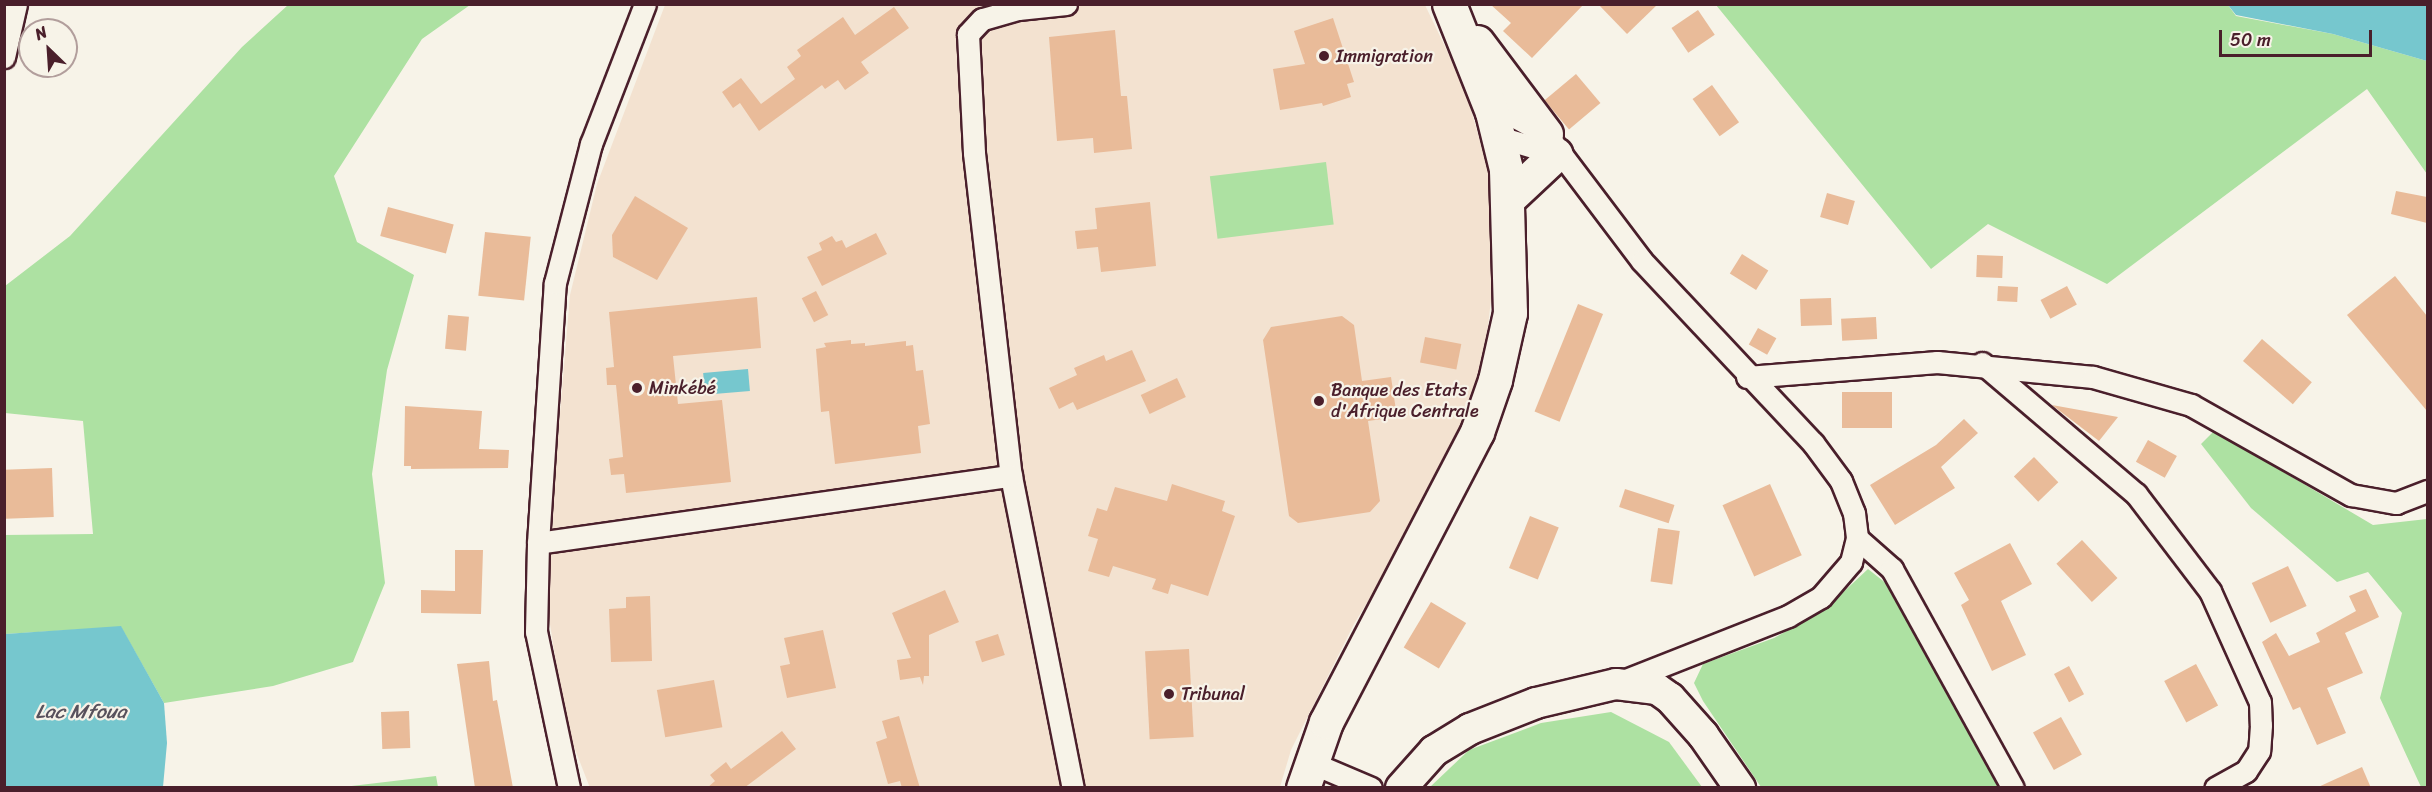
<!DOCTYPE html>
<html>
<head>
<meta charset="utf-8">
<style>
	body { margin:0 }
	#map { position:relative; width:2432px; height:792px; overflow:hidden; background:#f7f3e8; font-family:Sriracha,sans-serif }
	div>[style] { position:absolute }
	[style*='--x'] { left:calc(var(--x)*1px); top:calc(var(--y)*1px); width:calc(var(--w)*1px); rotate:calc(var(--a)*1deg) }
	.built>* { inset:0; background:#f3e2d0 }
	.green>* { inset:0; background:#ade1a2; transform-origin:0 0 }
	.water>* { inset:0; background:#76c7ce; transform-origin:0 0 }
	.building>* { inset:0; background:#e9bb99; transform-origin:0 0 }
	.roads { filter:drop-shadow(2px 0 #4a1f2b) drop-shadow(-2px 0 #4a1f2b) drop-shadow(0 2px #4a1f2b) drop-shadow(0 -2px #4a1f2b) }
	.street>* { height:21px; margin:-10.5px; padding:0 10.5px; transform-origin:10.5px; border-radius:10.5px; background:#f7f3e8 }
	.secondary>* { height:30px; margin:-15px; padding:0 15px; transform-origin:15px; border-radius:15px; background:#f7f3e8 }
	.highway>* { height:33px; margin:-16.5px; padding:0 16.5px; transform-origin:16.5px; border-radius:16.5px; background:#f7f3e8 }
	.dots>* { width:16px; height:16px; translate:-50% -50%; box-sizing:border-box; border:3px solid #f7f3e8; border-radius:50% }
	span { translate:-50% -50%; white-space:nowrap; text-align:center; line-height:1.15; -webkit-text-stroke:4.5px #f7f3e8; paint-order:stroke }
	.poi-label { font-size:18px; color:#4a1f2b }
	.left { translate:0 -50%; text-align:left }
	.water-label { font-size:20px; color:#57515c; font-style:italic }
	.frame { position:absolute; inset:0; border:6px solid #4a1f2b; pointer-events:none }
	.north { position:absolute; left:18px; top:18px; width:60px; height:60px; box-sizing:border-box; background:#f7f3e8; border:2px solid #b29e9c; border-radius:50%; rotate:335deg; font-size:16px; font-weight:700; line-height:24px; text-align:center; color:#4a1f2b }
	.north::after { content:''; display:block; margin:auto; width:21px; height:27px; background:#4a1f2b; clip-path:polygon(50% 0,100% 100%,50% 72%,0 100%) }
	.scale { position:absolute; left:2219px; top:30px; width:153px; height:27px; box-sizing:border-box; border:3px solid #4a1f2b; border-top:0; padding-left:8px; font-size:18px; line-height:21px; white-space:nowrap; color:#4a1f2b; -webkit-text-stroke:4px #f7f3e8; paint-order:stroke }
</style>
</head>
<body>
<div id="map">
	<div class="built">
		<i style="clip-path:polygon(665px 5px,1425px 5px,1464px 86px,1489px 172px,1496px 257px,1486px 343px,1466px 423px,1419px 517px,1354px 624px,1291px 750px,1280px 787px,590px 788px,566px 726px,549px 618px,551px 520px,570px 295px,597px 184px)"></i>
	</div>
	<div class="green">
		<i style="clip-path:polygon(288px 5px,470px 5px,422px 39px,334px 176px,357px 242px,414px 275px,387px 370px,372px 474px,385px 583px,353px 662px,273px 686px,164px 703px,121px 627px,5px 634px,4px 535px,93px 534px,83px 421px,5px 413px,5px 286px,70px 236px,242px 47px)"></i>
		<i style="clip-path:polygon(1716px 5px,2228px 5px,2236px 16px,2333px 34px,2427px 61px,2427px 174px,2367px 89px,2107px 284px,1988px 224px,1931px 269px)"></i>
		<i style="left:1326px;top:162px;width:63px;height:117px;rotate:83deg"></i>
		<i style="clip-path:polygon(2214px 431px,2373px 525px,2427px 519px,2427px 787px,2421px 787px,2380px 698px,2402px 613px,2368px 572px,2337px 582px,2251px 508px,2201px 444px)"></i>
		<i style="clip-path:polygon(1868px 569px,1892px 588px,2003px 787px,1761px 787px,1703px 701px,1694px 683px,1703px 664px,1774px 638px,1822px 612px)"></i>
		<i style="clip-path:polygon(1611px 712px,1669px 742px,1702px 787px,1430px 787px,1469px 750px,1541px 723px)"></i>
		<i style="clip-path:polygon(436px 776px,438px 787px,343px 787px)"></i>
	</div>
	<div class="water">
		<i style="clip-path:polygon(2228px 5px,2427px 5px,2427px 61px,2333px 34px,2236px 15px)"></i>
		<i style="left:748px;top:369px;width:22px;height:45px;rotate:85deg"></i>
		<i style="clip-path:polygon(121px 626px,164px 703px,167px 743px,163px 787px,5px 787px,5px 634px)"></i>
	</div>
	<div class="building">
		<i style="clip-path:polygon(1490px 4px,1584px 4px,1532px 58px,1503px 31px,1511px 23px)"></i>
		<i style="clip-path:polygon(1598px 4px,1658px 4px,1627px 34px)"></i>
		<i style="clip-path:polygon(894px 7px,909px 28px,861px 62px,869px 73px,845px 90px,838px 80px,825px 89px,822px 85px,759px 131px,740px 103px,733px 108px,722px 92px,741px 78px,761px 104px,795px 79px,787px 67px,801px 56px,797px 50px,843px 17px,855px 35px)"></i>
		<i style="left:1698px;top:10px;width:30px;height:32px;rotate:56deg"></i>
		<i style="clip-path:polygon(1333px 18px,1354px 82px,1347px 84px,1351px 97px,1323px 106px,1322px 103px,1280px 110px,1273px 69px,1305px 64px,1294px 31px)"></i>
		<i style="clip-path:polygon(1115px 30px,1121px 96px,1127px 96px,1132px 149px,1094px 153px,1093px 138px,1057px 141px,1049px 37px)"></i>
		<i style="left:1576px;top:74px;width:38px;height:41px;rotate:50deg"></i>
		<i style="left:1712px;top:85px;width:46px;height:24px;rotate:54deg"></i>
		<i style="clip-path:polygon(2396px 191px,2427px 197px,2427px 223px,2391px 214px)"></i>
		<i style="left:1827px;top:193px;width:29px;height:25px;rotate:16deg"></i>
		<i style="clip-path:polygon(635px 196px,688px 228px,657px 280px,613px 257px,612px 235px)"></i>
		<i style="clip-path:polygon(1150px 202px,1156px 266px,1101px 272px,1098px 247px,1077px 249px,1075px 231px,1097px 229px,1095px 208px)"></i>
		<i style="left:388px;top:207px;width:68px;height:30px;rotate:15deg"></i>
		<i style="left:485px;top:232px;width:46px;height:64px;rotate:6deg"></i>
		<i style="clip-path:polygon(876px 233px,887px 254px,822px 286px,807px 257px,822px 250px,819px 243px,832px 236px,836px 242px,842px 240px,846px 248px)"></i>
		<i style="left:1742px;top:254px;width:31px;height:23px;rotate:32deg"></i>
		<i style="left:1977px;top:255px;width:26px;height:22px;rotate:2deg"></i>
		<i style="clip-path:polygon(2395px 276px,2427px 316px,2427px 411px,2347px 315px)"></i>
		<i style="left:1998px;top:286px;width:20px;height:15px;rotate:3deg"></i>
		<i style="left:2067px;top:286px;width:21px;height:30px;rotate:62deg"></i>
		<i style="left:816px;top:291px;width:27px;height:16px;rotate:63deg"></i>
		<i style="clip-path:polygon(757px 297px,761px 348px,673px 356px,678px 404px,722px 400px,731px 482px,626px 493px,624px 474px,611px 475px,609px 459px,623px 457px,616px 385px,607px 385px,606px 368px,614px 367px,609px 312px)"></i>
		<i style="left:1831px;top:298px;width:27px;height:31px;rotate:88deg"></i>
		<i style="left:1578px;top:304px;width:27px;height:116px;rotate:22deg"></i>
		<i style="left:448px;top:315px;width:21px;height:34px;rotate:5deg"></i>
		<i style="clip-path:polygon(1342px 316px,1354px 325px,1362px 381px,1391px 377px,1397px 417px,1368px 421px,1380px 501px,1370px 512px,1298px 523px,1289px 516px,1263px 340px,1271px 327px)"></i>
		<i style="left:1876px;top:317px;width:22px;height:35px;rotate:87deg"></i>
		<i style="left:1758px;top:328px;width:21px;height:19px;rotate:29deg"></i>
		<i style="left:1425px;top:337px;width:37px;height:26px;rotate:11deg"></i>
		<i style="left:2262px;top:339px;width:66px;height:29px;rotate:41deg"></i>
		<i style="clip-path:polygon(851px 340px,851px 344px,865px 343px,865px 346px,906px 341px,906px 346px,913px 345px,916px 371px,923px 370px,930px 424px,918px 426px,921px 453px,835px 464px,829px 411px,821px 412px,816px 349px,826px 347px,824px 343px)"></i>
		<i style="clip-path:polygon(1132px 350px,1146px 381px,1077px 410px,1073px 402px,1059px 409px,1049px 388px,1077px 375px,1074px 368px,1104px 355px,1106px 361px)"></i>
		<i style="left:1177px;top:378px;width:21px;height:40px;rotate:65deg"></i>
		<i style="left:1842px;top:392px;width:50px;height:36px"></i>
		<i style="clip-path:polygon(2052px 405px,2118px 417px,2099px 441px)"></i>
		<i style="clip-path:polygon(405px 406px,482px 411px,479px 449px,509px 450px,508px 468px,411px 469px,411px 466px,404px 466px)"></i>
		<i style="clip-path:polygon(1964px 419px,1978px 433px,1941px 467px,1955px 488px,1895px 525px,1870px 485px,1936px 445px)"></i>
		<i style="left:2148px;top:440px;width:33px;height:25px;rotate:29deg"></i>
		<i style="left:2034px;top:457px;width:35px;height:28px;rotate:46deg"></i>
		<i style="left:52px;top:468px;width:49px;height:48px;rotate:88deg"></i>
		<i style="clip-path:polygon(1172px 484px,1225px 501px,1222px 511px,1235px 516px,1208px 596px,1171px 584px,1168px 594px,1152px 589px,1156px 579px,1113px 566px,1109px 577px,1088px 571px,1098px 539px,1088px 536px,1097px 508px,1107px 511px,1115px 487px,1167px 501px)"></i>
		<i style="left:1770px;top:484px;width:78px;height:52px;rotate:66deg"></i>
		<i style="left:1625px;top:489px;width:52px;height:19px;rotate:18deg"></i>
		<i style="left:1530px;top:516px;width:31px;height:56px;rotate:22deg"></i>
		<i style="left:1658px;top:528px;width:22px;height:54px;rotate:8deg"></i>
		<i style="left:2082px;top:540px;width:52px;height:35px;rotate:47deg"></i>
		<i style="clip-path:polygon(2010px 543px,2032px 584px,2001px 601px,2026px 655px,1992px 671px,1961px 605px,1969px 600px,1954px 573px)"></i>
		<i style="clip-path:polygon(455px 550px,483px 550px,481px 614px,421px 613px,421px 590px,455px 591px)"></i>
		<i style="left:2288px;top:566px;width:44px;height:40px;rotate:65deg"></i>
		<i style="clip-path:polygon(2366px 589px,2379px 617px,2345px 633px,2363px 673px,2327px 688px,2346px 733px,2317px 745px,2300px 707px,2293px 710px,2262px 642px,2276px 633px,2289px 656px,2320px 642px,2316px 633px,2356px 611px,2349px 596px)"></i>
		<i style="clip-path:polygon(945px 590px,959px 622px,929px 635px,929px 676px,924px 676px,923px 685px,920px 677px,900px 680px,897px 660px,911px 658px,892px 613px)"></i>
		<i style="clip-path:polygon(650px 596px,652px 661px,611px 662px,609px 609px,626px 608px,626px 597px)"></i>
		<i style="left:1431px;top:602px;width:41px;height:53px;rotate:31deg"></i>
		<i style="clip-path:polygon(823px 630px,836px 688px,787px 698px,780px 666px,790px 664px,784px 638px)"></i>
		<i style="left:998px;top:634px;width:22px;height:24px;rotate:72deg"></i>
		<i style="left:1189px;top:649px;width:88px;height:44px;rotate:87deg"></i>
		<i style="clip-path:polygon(489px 661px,493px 701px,497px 700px,513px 788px,475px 788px,457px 664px)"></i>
		<i style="left:2196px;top:664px;width:47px;height:36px;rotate:62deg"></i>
		<i style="left:2069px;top:666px;width:32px;height:17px;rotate:62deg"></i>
		<i style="left:714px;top:680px;width:48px;height:58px;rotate:80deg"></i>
		<i style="left:409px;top:711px;width:37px;height:28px;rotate:88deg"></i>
		<i style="clip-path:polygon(899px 716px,914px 768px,920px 788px,902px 788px,900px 781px,888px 784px,876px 742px,887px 738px,882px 721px)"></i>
		<i style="left:2061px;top:717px;width:43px;height:32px;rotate:61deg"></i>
		<i style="clip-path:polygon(782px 731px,796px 749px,744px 788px,707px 788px,715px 781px,710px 775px,726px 762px,731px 769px)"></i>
		<i style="clip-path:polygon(2362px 767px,2371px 788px,2316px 788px)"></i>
	</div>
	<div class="roads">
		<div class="street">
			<i style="--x:1066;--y:4;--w:48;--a:174.1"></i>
			<i style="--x:1018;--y:9;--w:37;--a:164"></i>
			<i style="--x:982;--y:19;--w:21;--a:133"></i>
			<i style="--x:968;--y:34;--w:119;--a:87.1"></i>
			<i style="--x:974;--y:153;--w:325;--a:83.5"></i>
			<i style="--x:1011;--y:476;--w:318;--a:78.8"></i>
			<i style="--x:4;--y:57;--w:54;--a:-77.2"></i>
			<i style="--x:1492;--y:112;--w:26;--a:13"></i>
			<i style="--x:1517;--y:118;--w:33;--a:29"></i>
			<i style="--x:1546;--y:134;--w:159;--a:52.9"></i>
			<i style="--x:1642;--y:261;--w:250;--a:46.8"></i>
			<i style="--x:1813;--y:443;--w:47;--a:53.6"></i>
			<i style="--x:1841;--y:481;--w:35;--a:68"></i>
			<i style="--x:1854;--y:513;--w:25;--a:83"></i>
			<i style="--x:1857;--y:538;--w:25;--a:104"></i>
			<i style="--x:1851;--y:562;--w:46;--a:130.6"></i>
			<i style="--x:1821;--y:597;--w:38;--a:150"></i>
			<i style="--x:1788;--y:616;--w:183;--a:158.5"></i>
			<i style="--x:1499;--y:137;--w:64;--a:16.4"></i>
			<i style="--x:1982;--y:363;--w:202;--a:40.4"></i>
			<i style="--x:2136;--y:494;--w:122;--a:52.7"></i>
			<i style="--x:2210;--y:591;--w:122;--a:65.8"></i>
			<i style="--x:2260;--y:702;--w:23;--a:88"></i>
			<i style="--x:2261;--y:725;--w:26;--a:94"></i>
			<i style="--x:2259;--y:751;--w:24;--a:123"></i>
			<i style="--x:2246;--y:771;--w:35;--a:151"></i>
			<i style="--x:1747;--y:377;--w:191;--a:-4.5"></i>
			<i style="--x:1937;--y:362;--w:157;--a:5.5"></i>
			<i style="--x:2093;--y:377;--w:102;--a:15.9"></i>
			<i style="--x:2191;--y:405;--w:184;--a:29.4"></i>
			<i style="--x:2351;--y:495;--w:46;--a:10.1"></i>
			<i style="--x:2396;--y:503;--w:34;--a:-21"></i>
			<i style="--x:1857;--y:538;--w:47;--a:41.5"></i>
			<i style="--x:1892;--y:569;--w:250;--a:61.1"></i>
			<i style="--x:538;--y:543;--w:478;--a:-8.1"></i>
			<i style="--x:1312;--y:763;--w:64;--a:23"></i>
			<i style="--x:569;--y:788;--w:159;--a:-101.9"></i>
			<i style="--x:536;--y:632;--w:89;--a:-88.7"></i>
			<i style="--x:538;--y:543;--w:261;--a:-86.3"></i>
			<i style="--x:555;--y:283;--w:144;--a:-75.5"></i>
			<i style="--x:591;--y:144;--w:150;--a:-68.9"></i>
		</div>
		<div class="secondary">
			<i style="--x:1401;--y:788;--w:50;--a:-48.3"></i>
			<i style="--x:1434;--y:751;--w:42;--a:-31.4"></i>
			<i style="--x:1470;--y:729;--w:71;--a:-21.5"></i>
			<i style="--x:1536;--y:703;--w:82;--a:-13.4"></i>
			<i style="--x:1616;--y:684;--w:41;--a:7"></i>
			<i style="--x:1657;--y:689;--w:16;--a:35"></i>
			<i style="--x:1670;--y:698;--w:50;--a:48.3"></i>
			<i style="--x:1703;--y:735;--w:65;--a:55.1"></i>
		</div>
		<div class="highway">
			<i style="--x:1477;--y:42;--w:115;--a:53.1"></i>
			<i style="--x:1509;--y:198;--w:64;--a:-43.1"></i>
			<i style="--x:1303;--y:788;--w:70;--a:-70.8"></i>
			<i style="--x:1326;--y:722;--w:327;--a:-62.5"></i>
			<i style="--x:1477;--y:432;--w:55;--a:-70.9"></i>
			<i style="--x:1495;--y:380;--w:69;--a:-77.4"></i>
			<i style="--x:1510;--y:313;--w:144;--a:-91.6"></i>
			<i style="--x:1506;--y:169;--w:59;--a:-103.8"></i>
			<i style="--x:1492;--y:112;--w:116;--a:-111.7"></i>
		</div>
	</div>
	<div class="dots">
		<i style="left:1324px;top:56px;background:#4a1f2b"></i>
		<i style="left:637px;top:388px;background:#4a1f2b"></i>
		<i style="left:1319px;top:401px;background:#4a1f2b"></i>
		<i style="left:1169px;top:694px;background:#4a1f2b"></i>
	</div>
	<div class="poi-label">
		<span class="left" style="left:1336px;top:56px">Immigration</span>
		<span class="left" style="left:649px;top:388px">Minkébé</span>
		<span class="left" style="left:1331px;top:401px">Banque des Etats<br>d'Afrique Centrale</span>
		<span class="left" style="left:1181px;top:694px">Tribunal</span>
	</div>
	<div class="water-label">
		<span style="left:81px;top:711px">Lac Mfoua</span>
	</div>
	<div class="frame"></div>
	<div class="north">N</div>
	<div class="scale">50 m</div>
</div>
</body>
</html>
